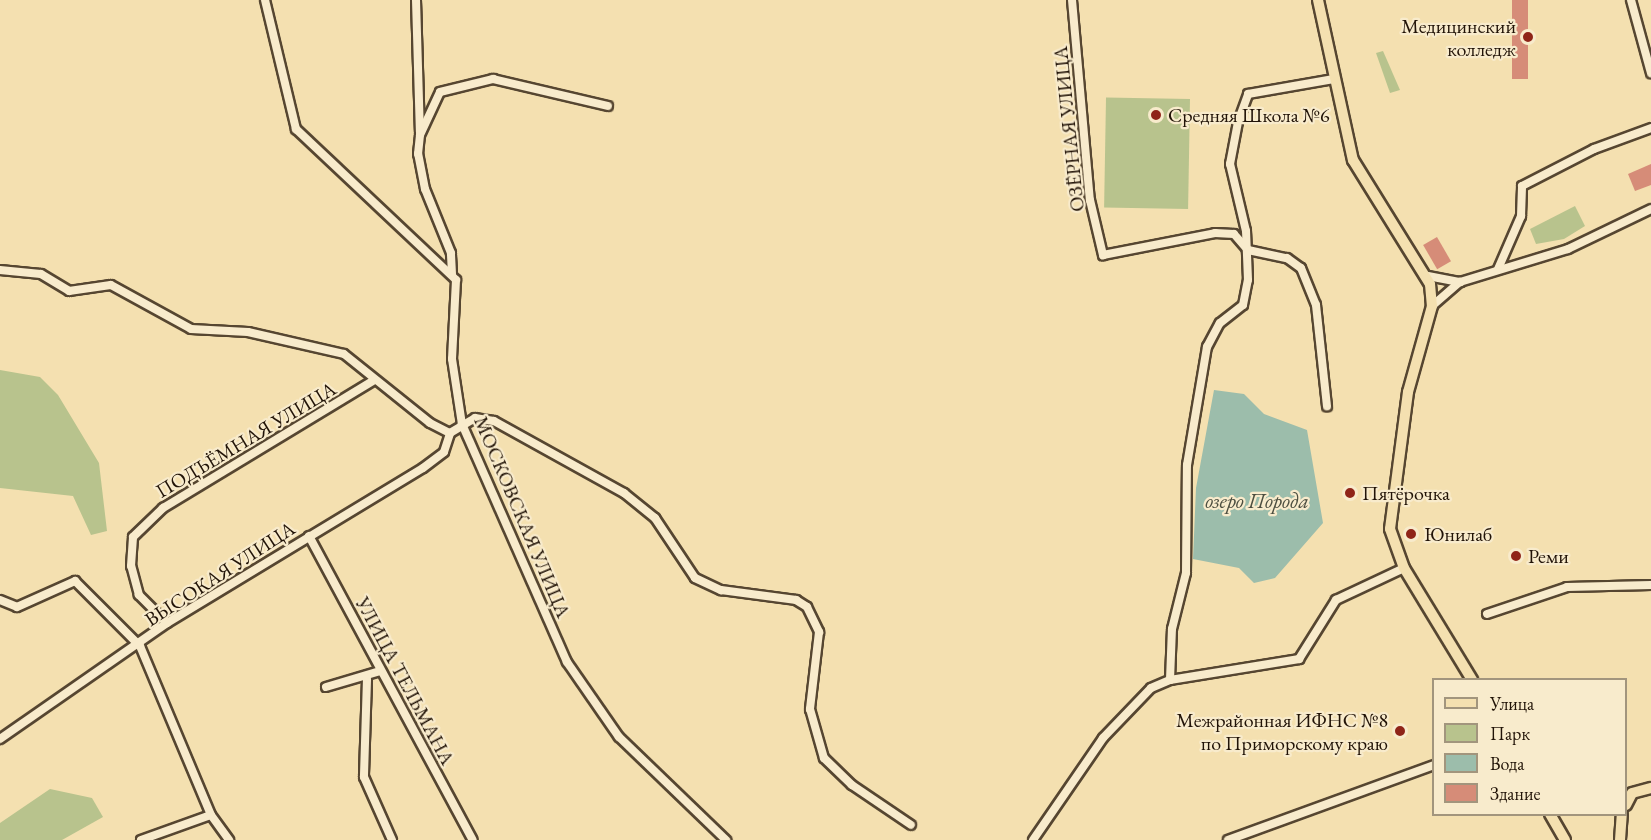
<!DOCTYPE html>
<html>
<head>
<meta charset="utf-8">
<style>
	body { margin:0 }
	#map { position:relative; width:1651px; height:840px; overflow:hidden; background:#f4e0b0; font-family:"EB Garamond",serif }
	div>[style] { position:absolute }
	[style*='--x'] { left:calc(var(--x)*1px); top:calc(var(--y)*1px); width:calc(var(--w)*1px); rotate:calc(var(--a)*1deg) }
	.green>* { inset:0; background:#b8c38d; transform-origin:0 0 }
	.water>* { inset:0; background:#9cbdab }
	.building>* { inset:0; background:#d68c78; transform-origin:0 0 }
	.roads { filter:drop-shadow(2px 0 #564631) drop-shadow(-2px 0 #564631) drop-shadow(0 2px #564631) drop-shadow(0 -2px #564631) }
	.minor>* { height:8px; margin:-4px; padding:0 4px; transform-origin:4px; border-radius:4px; background:#f8ebcc }
	.major>* { height:10px; margin:-5px; padding:0 5px; transform-origin:5px; border-radius:5px; background:#f4e0b0 }
	.dots>* { width:16px; height:16px; translate:-50% -50%; box-sizing:border-box; border:3px solid #f8ebcc; border-radius:50% }
	span { translate:-50% -50%; white-space:nowrap; text-align:center; line-height:1.15; -webkit-text-stroke:4.5px #f8ebcc; paint-order:stroke }
	.poi-label { font-size:20px; color:#211307 }
	.right { translate:-100% -50%; text-align:right }
	.left { translate:0 -50%; text-align:left }
	.street-label { font-size:20px; color:#211307 }
	.water-label { font-size:21px; color:#4c4e40; font-style:italic }
	.legend { position:absolute; left:1432px; top:678px; width:195px; height:138px; box-sizing:border-box; background:#f8ebcc; border:2px solid #a2957d; margin:0; padding:8px 10px; list-style:none; font-size:18px; color:#211307 }
	.legend li { display:flex; align-items:center; gap:12px; height:30px }
	.legend b { width:30px; border:2px solid #a2957d }
</style>
</head>
<body>
<div id="map">
	<div class="green">
		<i style="clip-path:polygon(1383px 51px,1400px 90px,1390px 93px,1376px 53px)"></i>
		<i style="left:1190px;top:99px;width:110px;height:84px;rotate:91deg"></i>
		<i style="clip-path:polygon(1575px 206px,1585px 226px,1564px 239px,1536px 244px,1530px 229px)"></i>
		<i style="clip-path:polygon(0 370px,40px 377px,58px 395px,99px 463px,107px 531px,91px 535px,73px 496px,0 488px)"></i>
		<i style="clip-path:polygon(50px 789px,92px 798px,103px 817px,62px 840px,0 840px,0 823px)"></i>
	</div>
	<div class="water">
		<i style="clip-path:polygon(1214px 390px,1244px 394px,1264px 414px,1307px 430px,1323px 523px,1275px 578px,1254px 583px,1239px 568px,1193px 559px,1196px 488px)"></i>
	</div>
	<div class="building">
		<i style="left:1512px;top:0;width:16px;height:79px"></i>
		<i style="clip-path:polygon(1651px 164px,1651px 185px,1635px 191px,1628px 174px)"></i>
		<i style="left:1437px;top:237px;width:28px;height:16px;rotate:60deg"></i>
	</div>
	<div class="roads">
		<div class="minor">
			<i style="--x:265;--y:0;--w:133;--a:76.5"></i>
			<i style="--x:296;--y:129;--w:220;--a:43.3"></i>
			<i style="--x:456;--y:280;--w:79;--a:92.9"></i>
			<i style="--x:452;--y:359;--w:66;--a:81.3"></i>
			<i style="--x:462;--y:424;--w:260;--a:66.2"></i>
			<i style="--x:567;--y:662;--w:91;--a:55.3"></i>
			<i style="--x:619;--y:737;--w:149;--a:43.9"></i>
			<i style="--x:416;--y:0;--w:132;--a:88.3"></i>
			<i style="--x:1072;--y:0;--w:201;--a:84.9"></i>
			<i style="--x:1090;--y:200;--w:57;--a:76.7"></i>
			<i style="--x:1103;--y:255;--w:114;--a:-11.1"></i>
			<i style="--x:1215;--y:233;--w:19;--a:3"></i>
			<i style="--x:1234;--y:234;--w:21;--a:49"></i>
			<i style="--x:1248;--y:250;--w:40;--a:12"></i>
			<i style="--x:1287;--y:258;--w:17;--a:36"></i>
			<i style="--x:1301;--y:268;--w:40;--a:68"></i>
			<i style="--x:1316;--y:305;--w:102;--a:83.8"></i>
			<i style="--x:1631;--y:0;--w:76;--a:74.7"></i>
			<i style="--x:1498;--y:269;--w:58;--a:-66.5"></i>
			<i style="--x:1521;--y:216;--w:30;--a:-88"></i>
			<i style="--x:1522;--y:186;--w:81;--a:-27.2"></i>
			<i style="--x:1594;--y:149;--w:61;--a:-20.2"></i>
			<i style="--x:0;--y:270;--w:41;--a:5.6"></i>
			<i style="--x:41;--y:274;--w:33;--a:31"></i>
			<i style="--x:69;--y:291;--w:42;--a:-8.1"></i>
			<i style="--x:111;--y:285;--w:91;--a:28.8"></i>
			<i style="--x:191;--y:329;--w:57;--a:3"></i>
			<i style="--x:248;--y:332;--w:98;--a:12.9"></i>
			<i style="--x:344;--y:354;--w:110;--a:38.7"></i>
			<i style="--x:430;--y:423;--w:22;--a:27"></i>
			<i style="--x:450;--y:433;--w:29;--a:-31"></i>
			<i style="--x:475;--y:418;--w:19;--a:9"></i>
			<i style="--x:494;--y:421;--w:149;--a:29"></i>
			<i style="--x:624;--y:493;--w:40;--a:39"></i>
			<i style="--x:655;--y:518;--w:72;--a:56.3"></i>
			<i style="--x:695;--y:578;--w:29;--a:25"></i>
			<i style="--x:721;--y:590;--w:76;--a:7.6"></i>
			<i style="--x:796;--y:600;--w:13;--a:32"></i>
			<i style="--x:807;--y:607;--w:28;--a:64"></i>
			<i style="--x:819;--y:632;--w:78;--a:96.7"></i>
			<i style="--x:810;--y:709;--w:51;--a:74.1"></i>
			<i style="--x:824;--y:758;--w:39;--a:44"></i>
			<i style="--x:852;--y:785;--w:71;--a:34.1"></i>
			<i style="--x:452;--y:274;--w:21;--a:-93"></i>
			<i style="--x:451;--y:253;--w:69;--a:-112.1"></i>
			<i style="--x:425;--y:189;--w:36;--a:-101"></i>
			<i style="--x:418;--y:154;--w:19;--a:-84"></i>
			<i style="--x:420;--y:135;--w:47;--a:-65.1"></i>
			<i style="--x:440;--y:92;--w:55;--a:-13.8"></i>
			<i style="--x:493;--y:79;--w:118;--a:13.2"></i>
			<i style="--x:1428;--y:276;--w:33;--a:11"></i>
			<i style="--x:1432;--y:306;--w:37;--a:-41"></i>
			<i style="--x:1460;--y:282;--w:113;--a:-17"></i>
			<i style="--x:1568;--y:249;--w:92;--a:-25.7"></i>
			<i style="--x:309;--y:536;--w:345;--a:61.7"></i>
			<i style="--x:0;--y:600;--w:18;--a:22"></i>
			<i style="--x:17;--y:607;--w:64;--a:-24.1"></i>
			<i style="--x:75;--y:581;--w:92;--a:45"></i>
			<i style="--x:140;--y:646;--w:183;--a:67.2"></i>
			<i style="--x:211;--y:815;--w:31;--a:54"></i>
			<i style="--x:1487;--y:614;--w:84;--a:-18.6"></i>
			<i style="--x:1567;--y:587;--w:84;--a:-1.4"></i>
			<i style="--x:167;--y:623;--w:40;--a:-135"></i>
			<i style="--x:139;--y:595;--w:30;--a:-105"></i>
			<i style="--x:131;--y:566;--w:29;--a:-86"></i>
			<i style="--x:133;--y:537;--w:42;--a:-44"></i>
			<i style="--x:163;--y:508;--w:245;--a:-31.2"></i>
			<i style="--x:367;--y:679;--w:98;--a:91.8"></i>
			<i style="--x:364;--y:777;--w:69;--a:66"></i>
			<i style="--x:1170;--y:680;--w:51;--a:-87.8"></i>
			<i style="--x:1172;--y:629;--w:58;--a:-76"></i>
			<i style="--x:1186;--y:573;--w:108;--a:-89.5"></i>
			<i style="--x:1187;--y:465;--w:120;--a:-80.4"></i>
			<i style="--x:1207;--y:347;--w:27;--a:-62"></i>
			<i style="--x:1220;--y:323;--w:29;--a:-38"></i>
			<i style="--x:1243;--y:305;--w:25;--a:-79"></i>
			<i style="--x:1248;--y:280;--w:49;--a:-92.3"></i>
			<i style="--x:1246;--y:231;--w:69;--a:-103.4"></i>
			<i style="--x:1230;--y:164;--w:43;--a:-79.2"></i>
			<i style="--x:1238;--y:122;--w:30;--a:-70"></i>
			<i style="--x:1248;--y:94;--w:87;--a:-9.9"></i>
			<i style="--x:326;--y:687;--w:56;--a:-16.5"></i>
			<i style="--x:0;--y:739;--w:203;--a:-34.8"></i>
			<i style="--x:167;--y:623;--w:299;--a:-31.2"></i>
			<i style="--x:423;--y:468;--w:26;--a:-37"></i>
			<i style="--x:444;--y:452;--w:20;--a:-72"></i>
			<i style="--x:141;--y:840;--w:74;--a:-19.7"></i>
			<i style="--x:1033;--y:840;--w:124;--a:-55.5"></i>
			<i style="--x:1103;--y:738;--w:69;--a:-46.2"></i>
			<i style="--x:1151;--y:688;--w:21;--a:-23"></i>
			<i style="--x:1170;--y:680;--w:131;--a:-9.2"></i>
			<i style="--x:1299;--y:659;--w:70;--a:-57.9"></i>
			<i style="--x:1336;--y:600;--w:75;--a:-25.2"></i>
			<i style="--x:1228;--y:840;--w:219;--a:-20"></i>
		</div>
		<div class="major">
			<i style="--x:1318;--y:0;--w:164;--a:77.7"></i>
			<i style="--x:1353;--y:160;--w:146;--a:58.2"></i>
			<i style="--x:1430;--y:284;--w:22;--a:85"></i>
			<i style="--x:1432;--y:306;--w:89;--a:105.6"></i>
			<i style="--x:1408;--y:392;--w:138;--a:97.5"></i>
			<i style="--x:1390;--y:529;--w:41;--a:70.3"></i>
			<i style="--x:1404;--y:568;--w:131;--a:58.7"></i>
			<i style="--x:1626;--y:805;--w:13;--a:-63"></i>
			<i style="--x:1632;--y:793;--w:20;--a:-15"></i>
			<i style="--x:1550;--y:814;--w:30;--a:60"></i>
			<i style="--x:1620;--y:840;--w:26;--a:-86"></i>
		</div>
	</div>
	<div class="dots">
		<i style="left:1528px;top:37px;background:#8f2418"></i>
		<i style="left:1156px;top:115px;background:#8f2418"></i>
		<i style="left:1350px;top:493px;background:#8f2418"></i>
		<i style="left:1411px;top:534px;background:#8f2418"></i>
		<i style="left:1516px;top:556px;background:#8f2418"></i>
		<i style="left:1400px;top:731px;background:#8f2418"></i>
	</div>
	<div class="poi-label">
		<span class="right" style="left:1516px;top:38px">Медицинский<br>колледж</span>
		<span class="left" style="left:1168px;top:115px">Средняя Школа №6</span>
		<span class="left" style="left:1362px;top:493px">Пятёрочка</span>
		<span class="left" style="left:1424px;top:534px">Юнилаб</span>
		<span class="left" style="left:1528px;top:556px">Реми</span>
		<span class="right" style="left:1388px;top:732px">Межрайонная ИФНС №8<br>по Приморскому краю</span>
	</div>
	<div class="street-label">
		<span style="left:1069px;top:129px;rotate:-96deg">ОЗЁРНАЯ УЛИЦА</span>
		<span style="left:246px;top:440px;rotate:-31deg">ПОДЪЁМНАЯ УЛИЦА</span>
		<span style="left:522px;top:517px;rotate:67deg">МОСКОВСКАЯ УЛИЦА</span>
		<span style="left:220px;top:574px;rotate:-33deg">ВЫСОКАЯ УЛИЦА</span>
		<span style="left:405px;top:681px;rotate:62deg">УЛИЦА ТЕЛЬМАНА</span>
	</div>
	<div class="water-label">
		<span style="left:1257px;top:501px">озеро Порода</span>
	</div>
	<ul class="legend">
	<li><b style="height:8px;background:#f4e0b0"></b>Улица</li>
	<li><b style="height:16px;background:#b8c38d"></b>Парк</li>
	<li><b style="height:16px;background:#9cbdab"></b>Вода</li>
	<li><b style="height:16px;background:#d68c78"></b>Здание</li>
	</ul>
</div>
</body>
</html>
